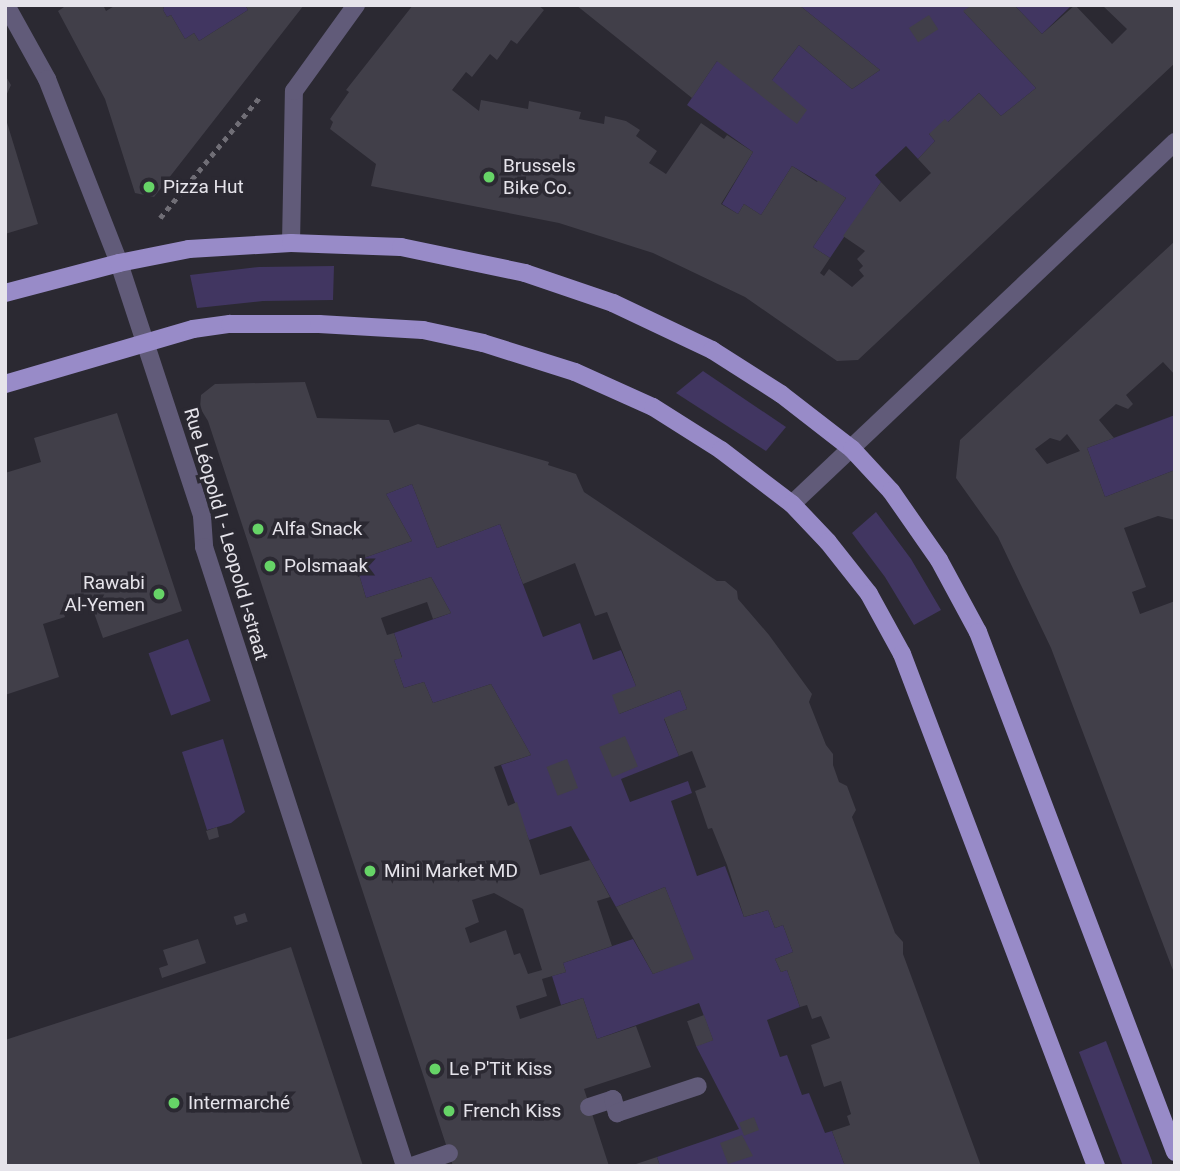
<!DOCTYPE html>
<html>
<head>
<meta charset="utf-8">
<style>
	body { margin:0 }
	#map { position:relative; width:1180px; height:1171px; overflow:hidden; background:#2b2932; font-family:Roboto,sans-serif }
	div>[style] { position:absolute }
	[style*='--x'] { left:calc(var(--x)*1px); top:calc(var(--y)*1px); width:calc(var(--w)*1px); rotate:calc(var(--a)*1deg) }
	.green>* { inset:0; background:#413661; transform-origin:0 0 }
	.building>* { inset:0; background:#413f49; transform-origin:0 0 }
	.path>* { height:4.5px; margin-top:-2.25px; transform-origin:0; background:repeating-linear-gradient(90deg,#706e76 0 5px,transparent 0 10px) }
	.lane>* { height:18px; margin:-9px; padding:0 9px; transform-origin:9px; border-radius:9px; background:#615b79 }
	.street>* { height:18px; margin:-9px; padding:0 9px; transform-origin:9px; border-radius:9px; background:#615b79 }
	.primary>* { height:18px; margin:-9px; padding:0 9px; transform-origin:9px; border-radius:9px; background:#988bc8 }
	.dots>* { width:19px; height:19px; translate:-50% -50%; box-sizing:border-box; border:4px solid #2b2932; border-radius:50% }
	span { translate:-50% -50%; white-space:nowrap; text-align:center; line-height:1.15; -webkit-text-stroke:7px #2b2932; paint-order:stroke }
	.poi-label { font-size:19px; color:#e5e3ea }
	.left { translate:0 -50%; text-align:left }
	.right { translate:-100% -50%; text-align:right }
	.street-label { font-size:19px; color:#e5e3ea }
	.frame { position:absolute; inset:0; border:7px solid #e5e3ea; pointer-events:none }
</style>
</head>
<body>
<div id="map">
	<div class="green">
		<i style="clip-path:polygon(164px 5px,245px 5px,248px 10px,199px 41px,194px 33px,185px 39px,171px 15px,167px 17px,163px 10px)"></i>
		<i style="clip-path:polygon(799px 5px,972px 5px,964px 12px,1036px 88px,1001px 116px,979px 93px,948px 122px,929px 134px,935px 141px,918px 159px,906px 146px,875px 175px,881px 182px,830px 258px,813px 247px,846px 198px,792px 166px,761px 215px,744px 204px,738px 214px,722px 204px,753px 152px,687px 105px,717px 61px,772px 80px,799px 45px,852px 89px,880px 70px)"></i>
		<i style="clip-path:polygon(1014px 5px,1072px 5px,1042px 34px)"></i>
		<i style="clip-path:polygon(334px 266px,333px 300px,263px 301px,197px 308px,190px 275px,259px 267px)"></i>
		<i style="clip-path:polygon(703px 371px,786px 427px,766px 451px,676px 393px)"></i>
		<i style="clip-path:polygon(1175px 415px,1175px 470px,1105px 497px,1087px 448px)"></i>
		<i style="clip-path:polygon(412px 484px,437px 548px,500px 524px,543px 637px,580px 623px,593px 660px,621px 650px,636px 686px,619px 714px,680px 690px,687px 709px,664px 719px,679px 756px,621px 779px,630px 802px,688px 781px,692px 793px,671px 801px,697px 876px,725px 866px,744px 917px,768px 910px,775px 928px,783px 925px,793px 952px,775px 959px,781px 972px,787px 970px,800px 1007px,767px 1020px,780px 1057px,787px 1055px,802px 1095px,809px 1093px,825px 1133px,832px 1131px,845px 1166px,660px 1166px,657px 1157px,739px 1129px,696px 1046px,713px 1040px,699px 1003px,597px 1039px,583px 998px,561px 1005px,552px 976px,566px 972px,563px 963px,633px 939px,653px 974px,693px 958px,665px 887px,616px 907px,571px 826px,529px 840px,501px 765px,531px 755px,491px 684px,433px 703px,424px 682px,404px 688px,394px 660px,402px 657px,394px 633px,451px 613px,431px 577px,366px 598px,355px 561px,412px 541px,386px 494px)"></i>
		<i style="clip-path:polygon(876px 512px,911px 559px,941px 610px,914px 625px,885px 577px,852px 533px)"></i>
		<i style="left:188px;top:639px;width:66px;height:42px;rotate:70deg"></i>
		<i style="clip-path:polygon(223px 739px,245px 812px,231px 823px,207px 830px,182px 752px)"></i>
		<i style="clip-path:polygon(1106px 1041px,1152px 1161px,1152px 1166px,1123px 1166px,1079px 1052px)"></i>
	</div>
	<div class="building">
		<i style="clip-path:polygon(67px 5px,103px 5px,106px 11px,116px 5px,164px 5px,163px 10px,167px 17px,171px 15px,185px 39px,194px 33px,199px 41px,248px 10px,245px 5px,304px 5px,154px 197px,135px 193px,105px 99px,58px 11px)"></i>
		<i style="clip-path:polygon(413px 5px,538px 5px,544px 10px,517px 44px,511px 40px,497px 60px,490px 54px,472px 77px,466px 72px,452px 90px,479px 111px,481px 100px,528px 109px,529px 101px,581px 112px,579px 119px,604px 124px,605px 116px,626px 121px,640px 130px,636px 136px,657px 151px,649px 163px,666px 174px,701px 123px,724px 139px,727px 135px,753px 152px,721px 204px,738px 214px,744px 204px,761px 215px,792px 166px,817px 182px,818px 180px,846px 198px,813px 247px,830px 258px,820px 273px,824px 276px,829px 269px,852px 287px,864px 276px,859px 270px,863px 266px,857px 259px,865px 251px,843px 236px,881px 182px,900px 202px,931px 173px,918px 159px,935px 141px,929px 134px,945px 119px,948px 122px,979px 93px,1001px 116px,1036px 88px,963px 11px,972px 5px,1014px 5px,1042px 34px,1075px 5px,1112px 44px,1127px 29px,1102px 5px,1175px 5px,1175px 63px,858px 360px,837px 361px,745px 297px,653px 253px,559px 223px,371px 186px,376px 164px,330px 129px,333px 122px,330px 119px,349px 92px,346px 90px)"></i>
		<i style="clip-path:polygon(576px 5px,799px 5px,880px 70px,852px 89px,799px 45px,772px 80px,807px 110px,797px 124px,717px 61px,692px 98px)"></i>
		<i style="left:929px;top:15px;width:17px;height:24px;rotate:57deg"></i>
		<i style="clip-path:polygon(5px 75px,11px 85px,5px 98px)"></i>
		<i style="clip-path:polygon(5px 116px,38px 224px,5px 234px)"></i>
		<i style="clip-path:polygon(evenodd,1175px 241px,1175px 375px,1163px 362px,1126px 395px,1133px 404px,1128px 409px,1116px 404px,1099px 420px,1114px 438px,1087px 448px,1105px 497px,1175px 470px,1175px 520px,1158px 516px,1124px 528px,1146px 587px,1132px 592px,1140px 614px,1175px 601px,1174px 973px,1051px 648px,998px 537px,956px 478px,960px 440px,1175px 241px,1067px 434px,1080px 451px,1047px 464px,1035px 449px,1050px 438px,1060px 441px,1067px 434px)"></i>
		<i style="clip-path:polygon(evenodd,305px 382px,317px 418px,389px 420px,394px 433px,418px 424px,549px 462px,548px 465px,576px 474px,584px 492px,717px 581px,725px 581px,737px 591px,738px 599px,769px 635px,812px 694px,809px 702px,826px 745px,833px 754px,833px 765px,839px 782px,847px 786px,856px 810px,852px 817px,895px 933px,903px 942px,903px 954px,981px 1166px,845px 1166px,832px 1131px,850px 1125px,847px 1116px,851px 1114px,841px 1081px,824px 1087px,811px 1045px,830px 1038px,821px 1016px,812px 1019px,807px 1005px,800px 1007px,787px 970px,781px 972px,775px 959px,793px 952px,783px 925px,775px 928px,768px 910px,744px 917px,727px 865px,712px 828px,708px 829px,695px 791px,706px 787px,692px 751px,679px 756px,664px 718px,687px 709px,680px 690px,619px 714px,612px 695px,636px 686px,607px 612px,595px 616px,575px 563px,523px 584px,500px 524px,437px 548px,412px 484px,386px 494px,412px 541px,355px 561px,366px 598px,431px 577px,451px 613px,433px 619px,427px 602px,381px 618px,387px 635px,394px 633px,402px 658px,394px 660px,404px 688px,424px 682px,433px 703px,491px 684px,531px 755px,494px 767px,508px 806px,517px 802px,540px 875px,590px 860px,610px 897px,597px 901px,612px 946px,563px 963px,566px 972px,542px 979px,547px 996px,516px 1006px,520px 1019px,583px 998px,597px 1039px,636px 1026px,651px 1067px,584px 1089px,609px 1166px,453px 1166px,208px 421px,200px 408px,201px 395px,215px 384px,305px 382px,494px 893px,523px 909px,542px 970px,528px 974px,520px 953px,514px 955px,506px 930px,470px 943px,465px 928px,479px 922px,472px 900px,494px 893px)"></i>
		<i style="clip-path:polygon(117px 413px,182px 611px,103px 638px,89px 599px,62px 608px,65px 617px,43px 624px,59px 677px,5px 695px,5px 473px,41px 462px,34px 438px)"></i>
		<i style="left:625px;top:736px;width:33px;height:28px;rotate:67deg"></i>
		<i style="left:567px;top:759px;width:31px;height:22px;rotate:69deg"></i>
		<i style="clip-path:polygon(217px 827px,219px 837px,209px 840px,206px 831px)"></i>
		<i style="clip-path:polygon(665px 887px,694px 959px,653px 974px,616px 907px)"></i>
		<i style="left:245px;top:913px;width:9px;height:12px;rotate:72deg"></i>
		<i style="clip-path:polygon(198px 939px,206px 963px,162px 978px,159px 968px,168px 965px,163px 950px)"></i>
		<i style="clip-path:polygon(291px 947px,363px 1166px,5px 1166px,5px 1040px)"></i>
		<i style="left:704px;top:1015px;width:27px;height:18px;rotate:70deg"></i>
		<i style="left:754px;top:1117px;width:14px;height:16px;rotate:69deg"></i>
		<i style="clip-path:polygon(742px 1135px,753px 1156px,728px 1164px,720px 1143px)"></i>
		<i style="clip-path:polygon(657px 1157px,660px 1166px,633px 1166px,633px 1165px)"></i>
	</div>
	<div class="path">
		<i style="--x:160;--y:218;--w:156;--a:-50.5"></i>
	</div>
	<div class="lane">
		<i style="--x:589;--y:1107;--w:25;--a:-18"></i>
		<i style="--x:613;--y:1099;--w:15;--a:74"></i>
		<i style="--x:617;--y:1113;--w:85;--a:-18.4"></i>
		<i style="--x:412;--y:1166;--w:39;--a:-19"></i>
	</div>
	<div class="street">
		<i style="--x:6;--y:5;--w:85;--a:61"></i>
		<i style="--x:47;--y:79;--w:198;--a:68.6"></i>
		<i style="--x:119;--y:263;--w:266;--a:71.8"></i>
		<i style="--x:202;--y:516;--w:31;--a:86"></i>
		<i style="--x:204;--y:547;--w:651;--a:72.01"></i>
		<i style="--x:291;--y:243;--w:152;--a:-88.9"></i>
		<i style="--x:294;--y:91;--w:106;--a:-54.2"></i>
		<i style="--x:792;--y:504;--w:527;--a:-43.39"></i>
	</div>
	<div class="primary">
		<i style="--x:5;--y:293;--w:118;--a:-14.7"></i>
		<i style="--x:119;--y:263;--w:71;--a:-11.3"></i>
		<i style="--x:189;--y:249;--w:102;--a:-3.4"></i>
		<i style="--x:291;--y:243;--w:110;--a:2.1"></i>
		<i style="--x:401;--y:247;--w:127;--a:11.8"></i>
		<i style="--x:525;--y:273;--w:93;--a:18.8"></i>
		<i style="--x:613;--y:303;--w:110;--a:25.4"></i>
		<i style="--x:712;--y:350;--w:82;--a:32.5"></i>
		<i style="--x:781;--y:394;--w:90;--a:37.8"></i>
		<i style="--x:852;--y:449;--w:57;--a:47.1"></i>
		<i style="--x:891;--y:491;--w:84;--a:55.2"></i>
		<i style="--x:939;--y:560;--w:82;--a:61.6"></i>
		<i style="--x:978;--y:632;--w:556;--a:69.25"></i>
		<i style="--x:5;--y:384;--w:196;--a:-16.3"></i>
		<i style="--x:193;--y:329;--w:37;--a:-8"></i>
		<i style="--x:230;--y:324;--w:89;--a:0"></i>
		<i style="--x:319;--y:324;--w:104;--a:3.3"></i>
		<i style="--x:423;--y:330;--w:61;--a:12.2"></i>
		<i style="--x:483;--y:343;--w:96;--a:17.5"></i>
		<i style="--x:575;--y:372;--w:85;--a:24.2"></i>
		<i style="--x:653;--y:407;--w:80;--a:32.3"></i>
		<i style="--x:721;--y:450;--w:89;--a:37.3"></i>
		<i style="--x:792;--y:504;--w:52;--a:46.5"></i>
		<i style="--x:828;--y:542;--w:66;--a:51.7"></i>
		<i style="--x:869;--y:594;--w:68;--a:61.2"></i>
		<i style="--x:902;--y:654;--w:548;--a:69.25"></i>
	</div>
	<div class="dots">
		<i style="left:489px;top:177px;background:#66d467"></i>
		<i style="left:149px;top:187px;background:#66d467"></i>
		<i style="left:258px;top:529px;background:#66d467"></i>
		<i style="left:270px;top:566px;background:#66d467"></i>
		<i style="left:159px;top:594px;background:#66d467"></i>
		<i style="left:370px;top:871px;background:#66d467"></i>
		<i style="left:435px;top:1069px;background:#66d467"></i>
		<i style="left:174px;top:1103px;background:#66d467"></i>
		<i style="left:449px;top:1111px;background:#66d467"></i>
	</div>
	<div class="poi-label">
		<span class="left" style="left:503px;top:177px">Brussels<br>Bike Co.</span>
		<span class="left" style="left:163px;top:187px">Pizza Hut</span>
		<span class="left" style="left:272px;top:529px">Alfa Snack</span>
		<span class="left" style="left:284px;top:566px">Polsmaak</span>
		<span class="right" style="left:145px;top:594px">Rawabi<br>Al-Yemen</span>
		<span class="left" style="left:384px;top:871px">Mini Market MD</span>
		<span class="left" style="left:449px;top:1069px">Le P'Tit Kiss</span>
		<span class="left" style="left:188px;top:1103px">Intermarché</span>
		<span class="left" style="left:463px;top:1111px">French Kiss</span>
	</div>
	<div class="street-label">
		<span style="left:226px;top:534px;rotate:74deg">Rue Léopold I - Leopold I-straat</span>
	</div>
	<div class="frame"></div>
</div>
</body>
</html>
